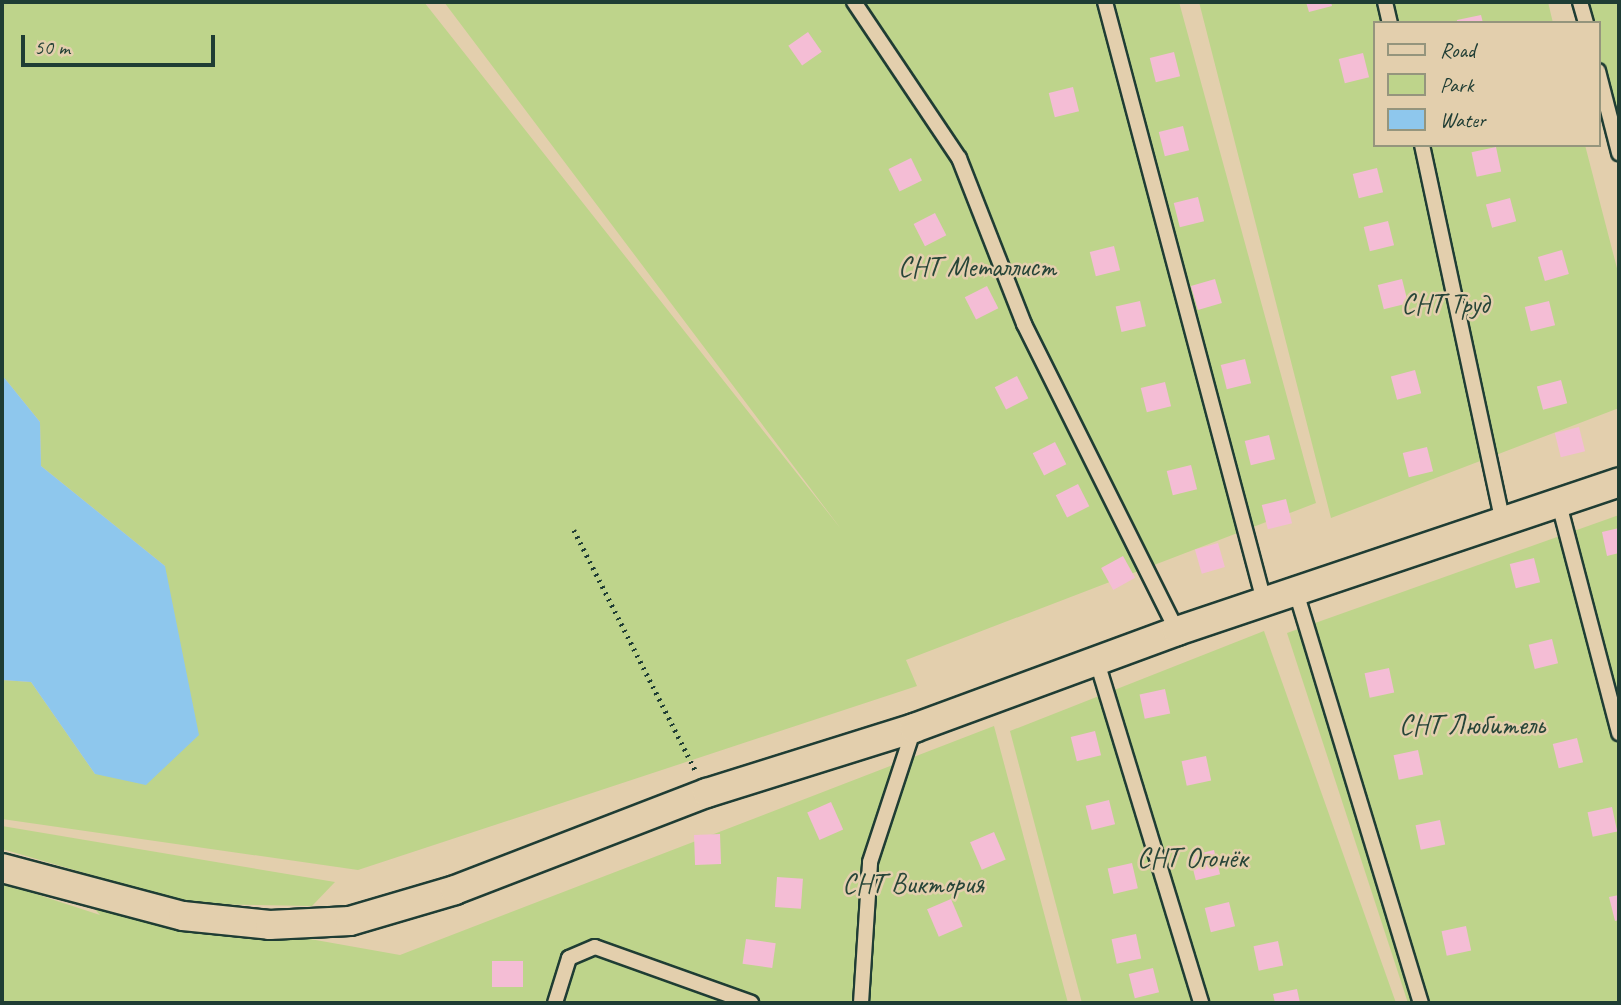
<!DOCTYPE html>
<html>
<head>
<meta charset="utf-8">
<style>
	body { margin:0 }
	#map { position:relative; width:1621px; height:1005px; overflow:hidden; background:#e3cfad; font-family:Caveat,sans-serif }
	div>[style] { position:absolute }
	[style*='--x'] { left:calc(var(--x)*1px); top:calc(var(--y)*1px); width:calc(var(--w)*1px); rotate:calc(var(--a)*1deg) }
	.green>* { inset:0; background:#bed48b }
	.water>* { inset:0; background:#8ec7ed }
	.building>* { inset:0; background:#f4bdd5; transform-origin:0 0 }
	.path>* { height:4.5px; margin-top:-2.25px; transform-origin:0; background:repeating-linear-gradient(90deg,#1f3d34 0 2px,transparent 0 7px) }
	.roads { filter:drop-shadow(2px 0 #1f3d34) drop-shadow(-2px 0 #1f3d34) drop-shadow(0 2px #1f3d34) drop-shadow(0 -2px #1f3d34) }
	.lane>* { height:14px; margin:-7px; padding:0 7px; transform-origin:7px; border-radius:7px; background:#e3cfad }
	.street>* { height:28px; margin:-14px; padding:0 14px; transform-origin:14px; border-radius:14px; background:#e3cfad }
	span { translate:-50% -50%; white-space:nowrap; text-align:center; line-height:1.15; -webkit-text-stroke:5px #e3cfad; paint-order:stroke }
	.park-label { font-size:28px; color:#274538 }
	.frame { position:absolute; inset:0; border:4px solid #1f3d34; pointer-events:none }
	.legend { position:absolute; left:1373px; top:21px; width:228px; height:126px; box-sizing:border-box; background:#e3cfad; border:2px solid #95957d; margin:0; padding:9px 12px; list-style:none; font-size:21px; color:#1f3d34 }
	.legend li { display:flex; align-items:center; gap:14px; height:35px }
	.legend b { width:35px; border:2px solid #95957d }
	.scale { position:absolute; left:21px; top:35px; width:194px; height:32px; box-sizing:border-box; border:4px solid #1f3d34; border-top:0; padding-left:9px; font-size:21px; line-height:24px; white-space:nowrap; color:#1f3d34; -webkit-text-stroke:5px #e3cfad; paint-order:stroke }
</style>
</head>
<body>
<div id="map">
	<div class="green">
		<i style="clip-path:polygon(2px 2px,424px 2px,841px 529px,444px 2px,1179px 2px,1316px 503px,906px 660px,917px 686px,358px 870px,2px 819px,2px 680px,31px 682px,95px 774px,165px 566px,41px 466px,40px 422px,2px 375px)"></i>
		<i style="clip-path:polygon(1199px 2px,1548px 2px,1553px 23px,1374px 23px,1374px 145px,1585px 145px,1619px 276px,1619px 408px,1331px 518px)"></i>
		<i style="clip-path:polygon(1578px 2px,1619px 2px,1619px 138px,1598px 68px,1598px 23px,1585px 23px)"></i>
		<i style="clip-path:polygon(1619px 515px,1619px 1003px,1408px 1003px,1287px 633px)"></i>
		<i style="clip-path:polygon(1264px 631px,1396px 1003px,1082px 1003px,1010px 731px)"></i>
		<i style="clip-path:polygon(994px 726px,1068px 1003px,2px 1003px,2px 883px,100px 915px,90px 904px,311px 930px,310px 939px,400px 955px)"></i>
		<i style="clip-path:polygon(2px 826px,335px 882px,312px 906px,191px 904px,2px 849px)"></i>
	</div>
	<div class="water">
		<i style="clip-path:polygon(2px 375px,40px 422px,41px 466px,165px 566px,199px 735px,146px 785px,95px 774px,31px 682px,2px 680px)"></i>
	</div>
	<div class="building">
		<i style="clip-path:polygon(1306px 2px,1331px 2px,1332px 6px,1309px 12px)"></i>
		<i style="clip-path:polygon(1481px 15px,1483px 23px,1457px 23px,1457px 20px)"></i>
		<i style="left:808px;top:32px;width:24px;height:24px;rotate:55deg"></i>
		<i style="left:1174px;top:52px;width:25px;height:25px;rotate:76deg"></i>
		<i style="left:1363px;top:53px;width:25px;height:25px;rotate:76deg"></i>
		<i style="left:1073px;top:87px;width:25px;height:25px;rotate:76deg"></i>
		<i style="left:1183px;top:126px;width:25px;height:25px;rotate:76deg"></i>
		<i style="left:1496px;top:147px;width:25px;height:25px;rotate:78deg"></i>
		<i style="left:911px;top:158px;width:25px;height:25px;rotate:64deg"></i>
		<i style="left:1377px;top:168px;width:25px;height:25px;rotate:76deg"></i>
		<i style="left:1198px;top:197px;width:25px;height:25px;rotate:76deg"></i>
		<i style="left:1510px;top:198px;width:24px;height:25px;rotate:75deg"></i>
		<i style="left:935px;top:213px;width:25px;height:24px;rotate:63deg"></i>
		<i style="left:1388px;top:221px;width:25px;height:25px;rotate:76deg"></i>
		<i style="left:1114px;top:246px;width:25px;height:25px;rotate:76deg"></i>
		<i style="left:1562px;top:250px;width:25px;height:25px;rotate:74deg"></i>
		<i style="left:1215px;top:279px;width:25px;height:25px;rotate:74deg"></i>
		<i style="left:1402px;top:279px;width:25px;height:25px;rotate:76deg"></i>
		<i style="left:987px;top:286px;width:25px;height:25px;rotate:63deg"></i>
		<i style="left:1140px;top:301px;width:26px;height:25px;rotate:77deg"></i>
		<i style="left:1549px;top:301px;width:25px;height:25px;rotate:76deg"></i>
		<i style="left:1245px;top:359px;width:25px;height:25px;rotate:76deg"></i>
		<i style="left:1415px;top:370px;width:24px;height:25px;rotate:75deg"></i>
		<i style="left:1017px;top:376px;width:25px;height:25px;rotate:63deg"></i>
		<i style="left:1561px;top:380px;width:24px;height:25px;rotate:75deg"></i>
		<i style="left:1165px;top:382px;width:25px;height:25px;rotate:76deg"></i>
		<i style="left:1579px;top:427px;width:25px;height:25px;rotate:76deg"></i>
		<i style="left:1269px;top:435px;width:25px;height:25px;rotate:76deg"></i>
		<i style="left:1055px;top:442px;width:25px;height:25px;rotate:63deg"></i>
		<i style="left:1427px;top:447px;width:25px;height:25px;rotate:76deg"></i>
		<i style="left:1191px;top:465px;width:25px;height:25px;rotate:76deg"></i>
		<i style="left:1078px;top:484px;width:25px;height:25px;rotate:63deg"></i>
		<i style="left:1286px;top:499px;width:25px;height:25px;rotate:76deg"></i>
		<i style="clip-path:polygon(1619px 528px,1619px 553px,1607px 556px,1602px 532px)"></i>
		<i style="left:1218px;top:543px;width:25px;height:24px;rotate:74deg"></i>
		<i style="left:1123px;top:556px;width:25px;height:25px;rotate:61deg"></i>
		<i style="left:1534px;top:558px;width:25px;height:25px;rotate:76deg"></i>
		<i style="left:1552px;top:639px;width:25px;height:24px;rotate:76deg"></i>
		<i style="left:1389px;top:668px;width:25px;height:25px;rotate:78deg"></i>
		<i style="left:1165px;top:689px;width:25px;height:26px;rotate:78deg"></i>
		<i style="left:1095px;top:731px;width:25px;height:25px;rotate:76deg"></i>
		<i style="left:1577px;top:738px;width:25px;height:25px;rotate:76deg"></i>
		<i style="left:1418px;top:750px;width:25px;height:25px;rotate:78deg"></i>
		<i style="left:1206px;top:756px;width:25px;height:25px;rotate:78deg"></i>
		<i style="left:1109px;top:800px;width:25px;height:24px;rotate:76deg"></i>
		<i style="left:831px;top:802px;width:30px;height:26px;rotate:66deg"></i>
		<i style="left:1612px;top:807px;width:25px;height:25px;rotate:78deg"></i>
		<i style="left:1440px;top:820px;width:25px;height:25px;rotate:78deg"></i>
		<i style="left:994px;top:832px;width:30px;height:26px;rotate:67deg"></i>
		<i style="left:720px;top:834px;width:30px;height:26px;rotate:88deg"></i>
		<i style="left:1214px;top:850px;width:25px;height:25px;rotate:76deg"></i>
		<i style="left:1132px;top:863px;width:26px;height:25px;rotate:77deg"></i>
		<i style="left:777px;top:877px;width:26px;height:30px;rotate:4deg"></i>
		<i style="clip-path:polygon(1619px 895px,1619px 920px,1615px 921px,1609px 897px)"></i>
		<i style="left:951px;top:899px;width:30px;height:26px;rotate:67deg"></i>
		<i style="left:1229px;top:902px;width:25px;height:25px;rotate:76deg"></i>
		<i style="left:1466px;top:926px;width:25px;height:25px;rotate:78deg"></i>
		<i style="left:1136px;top:934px;width:25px;height:25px;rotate:78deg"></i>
		<i style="left:746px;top:939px;width:30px;height:25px;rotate:8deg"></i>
		<i style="left:1278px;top:941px;width:25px;height:25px;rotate:78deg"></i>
		<i style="left:492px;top:961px;width:31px;height:26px"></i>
		<i style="left:1153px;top:968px;width:25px;height:25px;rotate:76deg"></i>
		<i style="clip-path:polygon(1297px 989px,1300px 1003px,1275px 1003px,1273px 994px)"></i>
	</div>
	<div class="path">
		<i style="--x:574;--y:530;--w:269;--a:63.2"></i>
	</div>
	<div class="roads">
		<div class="lane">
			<i style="--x:854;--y:2;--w:188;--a:56.1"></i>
			<i style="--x:959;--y:158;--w:178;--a:68.6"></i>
			<i style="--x:1024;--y:324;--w:343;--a:63.5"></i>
			<i style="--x:1105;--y:2;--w:620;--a:75.13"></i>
			<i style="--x:1385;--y:2;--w:22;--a:77"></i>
			<i style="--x:1580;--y:2;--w:22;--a:74"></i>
			<i style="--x:1598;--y:71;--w:85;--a:75.6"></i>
			<i style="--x:1422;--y:145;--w:386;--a:77.9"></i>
			<i style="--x:1559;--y:504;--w:237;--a:75.3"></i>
			<i style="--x:1296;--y:592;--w:430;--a:73.1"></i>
			<i style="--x:1097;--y:662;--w:357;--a:73"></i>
			<i style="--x:555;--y:1003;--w:47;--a:-72.7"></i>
			<i style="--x:569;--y:958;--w:28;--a:-23"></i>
			<i style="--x:595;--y:947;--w:166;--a:19.7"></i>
			<i style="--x:861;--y:1003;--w:141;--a:-86.3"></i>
			<i style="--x:870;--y:862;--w:141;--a:-71.8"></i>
		</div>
		<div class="street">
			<i style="--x:2;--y:868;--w:187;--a:14.9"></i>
			<i style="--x:183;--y:916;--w:87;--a:5.9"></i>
			<i style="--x:270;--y:925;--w:80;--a:-2.9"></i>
			<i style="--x:350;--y:921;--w:109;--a:-16.4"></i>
			<i style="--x:455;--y:890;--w:270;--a:-21.1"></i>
			<i style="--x:707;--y:793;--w:217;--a:-17.4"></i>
			<i style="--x:914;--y:728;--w:280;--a:-20.2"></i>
			<i style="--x:1177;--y:631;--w:466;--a:-18.6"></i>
		</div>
	</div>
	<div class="park-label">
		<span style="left:977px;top:267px">СНТ Металлист</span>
		<span style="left:1445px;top:304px">СНТ Труд</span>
		<span style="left:1472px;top:725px">СНТ Любитель</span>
		<span style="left:1192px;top:858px">СНТ Огонёк</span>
		<span style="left:913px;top:884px">СНТ Виктория</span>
	</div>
	<div class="frame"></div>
	<ul class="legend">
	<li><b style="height:9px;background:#e3cfad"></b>Road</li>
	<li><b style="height:19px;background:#bed48b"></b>Park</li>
	<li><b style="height:19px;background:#8ec7ed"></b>Water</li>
	</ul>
	<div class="scale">50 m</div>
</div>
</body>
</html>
